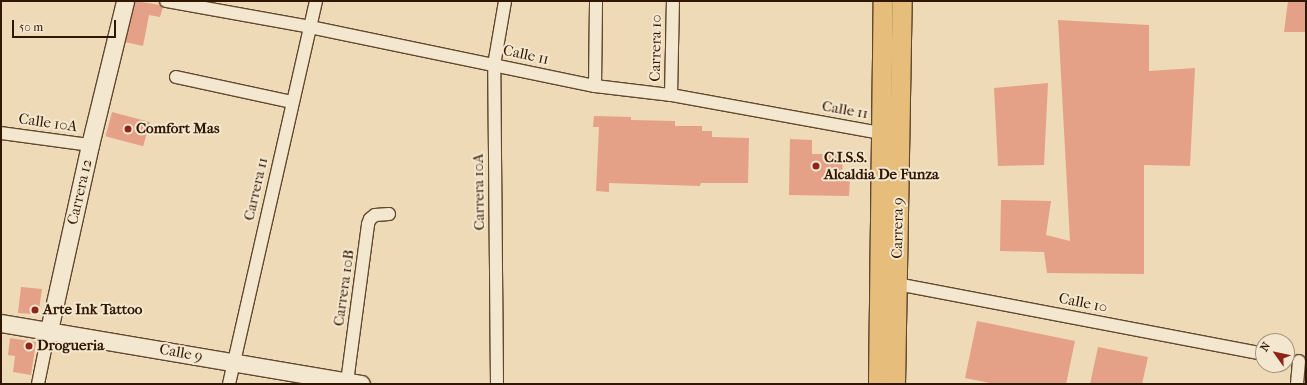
<!DOCTYPE html>
<html>
<head>
<meta charset="utf-8">
<style>
	body { margin:0 }
	#map { position:relative; width:1307px; height:385px; overflow:hidden; background:#eedab6; font-family:"IM FELL French Canon",serif }
	div>[style] { position:absolute }
	[style*='--x'] { left:calc(var(--x)*1px); top:calc(var(--y)*1px); width:calc(var(--w)*1px); rotate:calc(var(--a)*1deg) }
	.building>* { inset:0; background:#e5a088; transform-origin:0 0 }
	.roads { filter:drop-shadow(1px 0 #61482e) drop-shadow(-1px 0 #61482e) drop-shadow(0 1px #61482e) drop-shadow(0 -1px #61482e) }
	.minor>* { height:12px; margin:-6px; padding:0 6px; transform-origin:6px; border-radius:6px; background:#f4e7d0 }
	.secondary>* { height:17px; margin:-8.5px; padding:0 8.5px; transform-origin:8.5px; border-radius:8.5px; background:#f4e7d0 }
	.primary>* { height:19px; margin:-9.5px; padding:0 9.5px; transform-origin:9.5px; border-radius:9.5px; background:#e7bd7b }
	.dots>* { width:11px; height:11px; translate:-50% -50%; box-sizing:border-box; border:2px solid #f4e7d0; border-radius:50% }
	span { translate:-50% -50%; white-space:nowrap; text-align:center; line-height:1.15; -webkit-text-stroke:4px #f4e7d0; paint-order:stroke }
	.street-label { font-size:15px; color:#321700 }
	.poi-label { font-size:15px; color:#321700; font-weight:700 }
	.left { translate:0 -50%; text-align:left }
	.frame { position:absolute; inset:0; border:2px solid #321700; pointer-events:none }
	.north { position:absolute; left:1255px; top:333px; width:40px; height:40px; box-sizing:border-box; background:#f4e7d0; border:1px solid #a6947d; border-radius:50%; rotate:303deg; font-size:11px; font-weight:700; line-height:16px; text-align:center; color:#321700 }
	.north::after { content:''; display:block; margin:auto; width:14px; height:18px; background:#8f2418; clip-path:polygon(50% 0,100% 100%,50% 72%,0 100%) }
	.scale { position:absolute; left:12px; top:20px; width:104px; height:18px; box-sizing:border-box; border:2px solid #321700; border-top:0; padding-left:5px; font-size:12px; line-height:14px; white-space:nowrap; color:#321700; -webkit-text-stroke:3px #f4e7d0; paint-order:stroke }
</style>
</head>
<body>
<div id="map">
	<div class="building">
		<i style="clip-path:polygon(135px 1px,160px 5px,163px 7px,160px 17px,149px 15px,143px 46px,125px 42px)"></i>
		<i style="clip-path:polygon(1288px 1px,1306px 1px,1306px 32px,1284px 32px)"></i>
		<i style="clip-path:polygon(1058px 20px,1149px 25px,1149px 71px,1195px 68px,1190px 166px,1144px 165px,1144px 274px,1047px 273px,1044px 252px,1000px 251px,1001px 200px,1051px 201px,1046px 235px,1070px 241px)"></i>
		<i style="clip-path:polygon(1048px 83px,1044px 165px,998px 166px,994px 88px)"></i>
		<i style="left:112px;top:112px;width:39px;height:25px;rotate:15deg"></i>
		<i style="clip-path:polygon(594px 116px,631px 117px,631px 120px,675px 121px,675px 126px,702px 126px,702px 131px,712px 131px,712px 137px,749px 138px,748px 183px,701px 183px,700px 186px,609px 183px,609px 192px,596px 191px,599px 127px,593px 127px)"></i>
		<i style="clip-path:polygon(790px 139px,812px 140px,812px 154px,843px 154px,842px 177px,850px 177px,849px 196px,789px 195px)"></i>
		<i style="clip-path:polygon(21px 287px,42px 289px,39px 310px,34px 314px,18px 313px)"></i>
		<i style="clip-path:polygon(977px 321px,1075px 341px,1066px 384px,995px 384px,965px 378px)"></i>
		<i style="clip-path:polygon(10px 338px,36px 342px,31px 375px,13px 372px,15px 356px,8px 355px)"></i>
		<i style="clip-path:polygon(1098px 347px,1148px 357px,1142px 384px,1090px 384px)"></i>
	</div>
	<div class="roads">
		<div class="minor">
			<i style="--x:166;--y:1;--w:146;--a:10.2"></i>
			<i style="--x:310;--y:27;--w:291;--a:11.7"></i>
			<i style="--x:595;--y:86;--w:77;--a:6.8"></i>
			<i style="--x:671;--y:95;--w:213;--a:10.3"></i>
			<i style="--x:176;--y:77;--w:119;--a:12.2"></i>
			<i style="--x:595;--y:86;--w:85;--a:-89.3"></i>
			<i style="--x:671;--y:95;--w:94;--a:-88.8"></i>
			<i style="--x:1;--y:133;--w:90;--a:7.7"></i>
			<i style="--x:897;--y:284;--w:373;--a:10.8"></i>
			<i style="--x:347;--y:382;--w:159;--a:-82.4"></i>
			<i style="--x:368;--y:224;--w:5;--a:-68"></i>
			<i style="--x:370;--y:219;--w:6;--a:-39"></i>
			<i style="--x:375;--y:215;--w:14;--a:-4"></i>
			<i style="--x:38;--y:384;--w:55;--a:-78.5"></i>
			<i style="--x:229;--y:384;--w:393;--a:-77.2"></i>
			<i style="--x:497;--y:384;--w:319;--a:-90.5"></i>
			<i style="--x:494;--y:65;--w:65;--a:-80.2"></i>
			<i style="--x:1297;--y:384;--w:23;--a:-85"></i>
		</div>
		<div class="secondary">
			<i style="--x:1;--y:323;--w:365;--a:9.6"></i>
			<i style="--x:49;--y:330;--w:189;--a:-77.5"></i>
			<i style="--x:90;--y:145;--w:148;--a:-76.3"></i>
		</div>
		<div class="primary">
			<i style="--x:878;--y:384;--w:383;--a:-89.3"></i>
			<i style="--x:895;--y:384;--w:383;--a:-89"></i>
		</div>
	</div>
	<div class="dots">
		<i style="left:128px;top:129px;background:#8f2418"></i>
		<i style="left:816px;top:166px;background:#8f2418"></i>
		<i style="left:35px;top:310px;background:#8f2418"></i>
		<i style="left:29px;top:346px;background:#8f2418"></i>
	</div>
	<div class="street-label">
		<span style="left:656px;top:48px;rotate:-89deg">Carrera 10</span>
		<span style="left:526px;top:55px;rotate:12deg">Calle 11</span>
		<span style="left:845px;top:110px;rotate:10deg">Calle 11</span>
		<span style="left:48px;top:123px;rotate:8deg">Calle 10A</span>
		<span style="left:256px;top:189px;rotate:-77deg">Carrera 11</span>
		<span style="left:80px;top:192px;rotate:-77deg">Carrera 12</span>
		<span style="left:479px;top:192px;rotate:-91deg">Carrera 10A</span>
		<span style="left:898px;top:228px;rotate:-89deg">Carrera 9</span>
		<span style="left:344px;top:288px;rotate:-82deg">Carrera 10B</span>
		<span style="left:1083px;top:303px;rotate:11deg">Calle 10</span>
		<span style="left:181px;top:353px;rotate:10deg">Calle 9</span>
	</div>
	<div class="poi-label">
		<span class="left" style="left:136px;top:129px">Comfort Mas</span>
		<span class="left" style="left:824px;top:166px">C.I.S.S.<br>Alcaldia De Funza</span>
		<span class="left" style="left:43px;top:310px">Arte Ink Tattoo</span>
		<span class="left" style="left:37px;top:346px">Drogueria</span>
	</div>
	<div class="frame"></div>
	<div class="north">N</div>
	<div class="scale">50 m</div>
</div>
</body>
</html>
